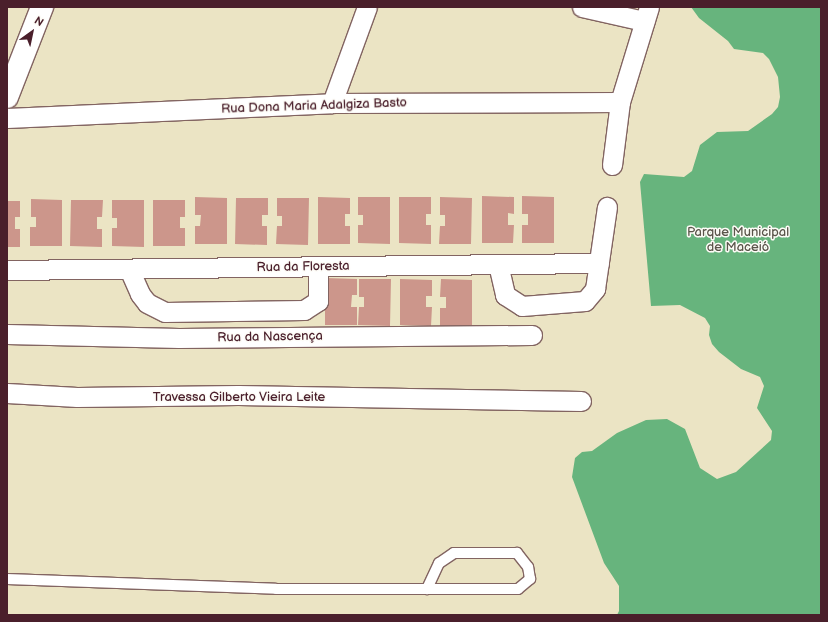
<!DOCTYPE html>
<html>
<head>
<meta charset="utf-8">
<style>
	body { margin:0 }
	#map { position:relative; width:828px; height:622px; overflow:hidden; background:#ebe4c4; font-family:"Balsamiq Sans",sans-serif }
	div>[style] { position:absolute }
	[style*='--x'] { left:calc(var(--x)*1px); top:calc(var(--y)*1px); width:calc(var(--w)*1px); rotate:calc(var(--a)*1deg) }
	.forest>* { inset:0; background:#67b47d }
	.building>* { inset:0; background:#cc968b }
	.roads { filter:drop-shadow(1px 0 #826461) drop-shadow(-1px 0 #826461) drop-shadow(0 1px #826461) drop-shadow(0 -1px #826461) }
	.lane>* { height:10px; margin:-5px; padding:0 5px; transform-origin:5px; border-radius:5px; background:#fff }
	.street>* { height:19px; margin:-9.5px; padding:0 9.5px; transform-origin:9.5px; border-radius:9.5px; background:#fff }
	.secondary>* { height:22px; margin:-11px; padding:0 11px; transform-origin:11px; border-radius:11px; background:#fff }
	span { translate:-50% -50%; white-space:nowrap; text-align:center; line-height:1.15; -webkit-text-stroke:3px #fdfcf7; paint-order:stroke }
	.street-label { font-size:13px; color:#4a1f2b }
	.park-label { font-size:13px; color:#5a554a }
	.frame { position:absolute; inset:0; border:8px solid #4a1f2b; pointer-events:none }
	.north { position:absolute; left:12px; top:12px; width:40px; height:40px; -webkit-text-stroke:3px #fdfcf7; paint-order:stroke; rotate:33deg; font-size:11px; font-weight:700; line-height:16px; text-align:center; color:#4a1f2b }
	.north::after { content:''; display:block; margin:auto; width:14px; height:18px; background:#4a1f2b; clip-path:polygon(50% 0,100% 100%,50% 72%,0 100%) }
</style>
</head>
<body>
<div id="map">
	<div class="forest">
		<i style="clip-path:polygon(691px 7px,821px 7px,821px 615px,617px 615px,619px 611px,619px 586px,604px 563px,572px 477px,575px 458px,582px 452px,592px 451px,617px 433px,646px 420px,667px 419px,685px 429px,700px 468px,717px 479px,736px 472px,771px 440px,772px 431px,757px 408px,764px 386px,760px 377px,741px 369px,719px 352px,712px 344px,709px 335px,710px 326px,705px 318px,680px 305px,651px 306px,640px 182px,644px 174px,684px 177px,692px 171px,700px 145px,717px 132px,748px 131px,772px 114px,778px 107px,780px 97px,778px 77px,769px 59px,763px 53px,734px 49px,728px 41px,699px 18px)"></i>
	</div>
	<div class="building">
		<i style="clip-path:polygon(482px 196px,514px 197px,514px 214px,508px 213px,508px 225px,514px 225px,513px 243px,482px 243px)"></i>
		<i style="clip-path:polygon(522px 196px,554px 197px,554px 243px,522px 243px,522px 225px,528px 225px,528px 214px,522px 214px)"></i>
		<i style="clip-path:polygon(195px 197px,227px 198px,227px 244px,195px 244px,195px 226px,200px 226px,201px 215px,195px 215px)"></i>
		<i style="clip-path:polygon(318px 197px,350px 198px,350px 214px,345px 214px,345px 226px,350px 226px,350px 244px,318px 244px)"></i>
		<i style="clip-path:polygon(358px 197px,390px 197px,390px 244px,358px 243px,358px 225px,363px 225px,363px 215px,358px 215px)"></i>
		<i style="clip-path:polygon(399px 197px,431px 197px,431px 214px,426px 214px,426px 225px,431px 225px,431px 244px,399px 243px)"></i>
		<i style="clip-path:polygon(440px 197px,472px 198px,471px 244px,439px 244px,440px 226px,445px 226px,445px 215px,440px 215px)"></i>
		<i style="clip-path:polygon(236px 198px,268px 198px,268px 215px,262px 215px,262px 226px,267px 226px,267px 245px,235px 244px)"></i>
		<i style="clip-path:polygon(277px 198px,309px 198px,308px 245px,276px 244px,277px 226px,282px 226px,282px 216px,277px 216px)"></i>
		<i style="clip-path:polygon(31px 199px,62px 200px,62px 246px,30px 246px,30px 227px,36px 227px,36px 217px,31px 217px)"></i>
		<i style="clip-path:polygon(71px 200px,103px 200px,102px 217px,97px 217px,97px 229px,102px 229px,102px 247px,70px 246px)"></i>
		<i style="clip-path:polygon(112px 200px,144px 200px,144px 247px,112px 246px,112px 228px,117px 228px,117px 218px,112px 218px)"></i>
		<i style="clip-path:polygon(153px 200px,185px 200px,185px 217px,180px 217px,180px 228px,185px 228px,185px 246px,153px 246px)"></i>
		<i style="clip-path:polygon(7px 201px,20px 201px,20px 217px,15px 217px,15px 229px,20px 229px,20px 247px,7px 247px)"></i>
		<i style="clip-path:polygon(325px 278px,357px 279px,357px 295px,352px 295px,351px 307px,357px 307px,357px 325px,325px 325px)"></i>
		<i style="clip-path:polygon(359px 279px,391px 279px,390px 326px,358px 325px,359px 307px,364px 307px,364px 297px,359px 297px)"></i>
		<i style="clip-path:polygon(400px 279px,432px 280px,432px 296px,426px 296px,426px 307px,432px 307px,431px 326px,400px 325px)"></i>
		<i style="clip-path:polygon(441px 279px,472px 280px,472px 326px,440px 326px,440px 308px,446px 308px,446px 297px,440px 297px)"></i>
	</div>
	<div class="roads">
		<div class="lane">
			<i style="--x:7;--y:579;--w:269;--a:2.1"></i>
			<i style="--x:276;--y:589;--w:242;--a:0"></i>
			<i style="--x:518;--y:589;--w:16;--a:-40"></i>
			<i style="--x:530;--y:579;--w:12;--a:-99"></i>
			<i style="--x:528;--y:567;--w:18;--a:-128"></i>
			<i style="--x:517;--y:553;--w:63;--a:180"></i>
			<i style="--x:454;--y:553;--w:18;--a:146"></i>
			<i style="--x:439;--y:563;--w:29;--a:115"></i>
		</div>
		<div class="street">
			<i style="--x:582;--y:7;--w:64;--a:12.7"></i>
			<i style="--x:332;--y:103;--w:102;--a:-70"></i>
			<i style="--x:7;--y:118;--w:325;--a:-2.6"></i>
			<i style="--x:332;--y:103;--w:288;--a:-0.2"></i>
			<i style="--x:612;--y:165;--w:64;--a:-82.8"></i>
			<i style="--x:620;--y:102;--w:99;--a:-73"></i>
			<i style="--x:498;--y:264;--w:32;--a:77"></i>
			<i style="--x:505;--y:295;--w:20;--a:33"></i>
			<i style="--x:522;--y:306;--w:63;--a:-4.5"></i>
			<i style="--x:585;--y:301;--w:16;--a:-50"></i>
			<i style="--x:595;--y:289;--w:83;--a:-81.7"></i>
			<i style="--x:129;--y:269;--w:27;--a:66"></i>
			<i style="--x:140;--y:294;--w:11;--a:52"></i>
			<i style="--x:147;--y:303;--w:20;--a:27"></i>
			<i style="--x:165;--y:312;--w:139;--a:-0.8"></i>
			<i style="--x:304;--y:310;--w:17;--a:-33"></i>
			<i style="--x:318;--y:301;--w:35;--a:-90"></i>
			<i style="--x:7;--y:270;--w:592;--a:-0.68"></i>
			<i style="--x:7;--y:334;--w:172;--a:1.3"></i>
			<i style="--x:179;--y:338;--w:353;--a:-0.5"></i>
			<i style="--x:7;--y:393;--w:70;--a:3.3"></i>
			<i style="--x:77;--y:397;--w:161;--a:-0.7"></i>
			<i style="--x:238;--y:395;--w:343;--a:1"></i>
		</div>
		<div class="secondary">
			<i style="--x:7;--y:97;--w:97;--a:-68.7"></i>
		</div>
	</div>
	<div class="street-label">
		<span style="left:314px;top:106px;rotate:-2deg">Rua Dona Maria Adalgiza Basto</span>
		<span style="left:303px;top:267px;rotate:-1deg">Rua da Floresta</span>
		<span style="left:270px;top:337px;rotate:-1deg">Rua da Nascença</span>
		<span style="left:239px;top:397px">Travessa Gilberto Vieira Leite</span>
	</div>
	<div class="park-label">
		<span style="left:738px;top:240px">Parque Municipal<br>de Maceió</span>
	</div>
	<div class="frame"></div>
	<div class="north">N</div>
</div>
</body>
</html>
